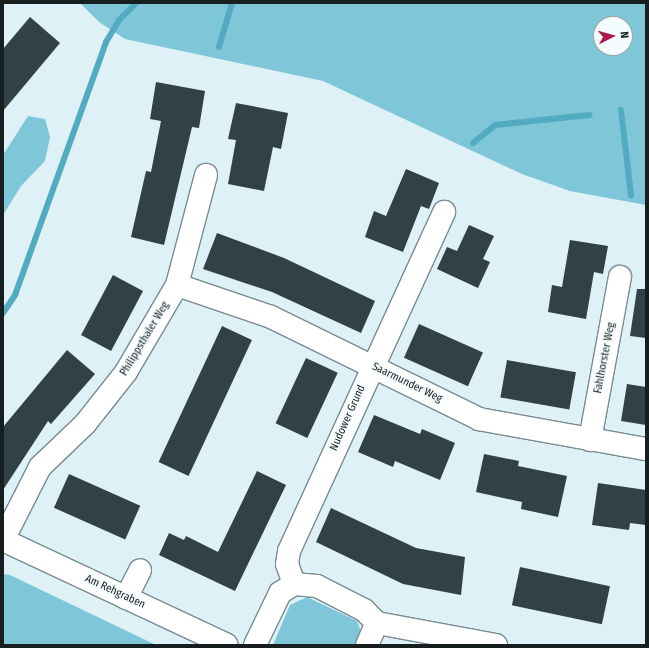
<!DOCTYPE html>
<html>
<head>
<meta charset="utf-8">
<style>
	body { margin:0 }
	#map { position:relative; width:649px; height:648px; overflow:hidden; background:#ddf1f7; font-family:"Fira Sans Condensed",sans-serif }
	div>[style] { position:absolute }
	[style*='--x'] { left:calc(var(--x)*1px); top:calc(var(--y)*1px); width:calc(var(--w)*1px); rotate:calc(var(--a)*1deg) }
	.green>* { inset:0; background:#7ec6d8 }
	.stream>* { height:6px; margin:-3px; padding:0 3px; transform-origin:3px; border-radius:3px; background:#52abc0 }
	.building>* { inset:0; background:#314146; transform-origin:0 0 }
	.roads { filter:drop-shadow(1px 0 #788b90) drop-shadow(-1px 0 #788b90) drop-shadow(0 1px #788b90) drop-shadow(0 -1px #788b90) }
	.minor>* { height:22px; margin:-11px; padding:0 11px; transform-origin:11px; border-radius:11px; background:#fff }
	span { translate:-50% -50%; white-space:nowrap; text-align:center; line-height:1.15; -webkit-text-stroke:4px #f4fcfe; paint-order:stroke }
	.street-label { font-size:11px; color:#171e20 }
	.frame { position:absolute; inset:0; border:4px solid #171e20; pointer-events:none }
	.north { position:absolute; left:593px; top:16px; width:40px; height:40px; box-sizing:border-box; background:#f4fcfe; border:1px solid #9ca3a5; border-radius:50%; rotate:84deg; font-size:11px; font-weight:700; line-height:16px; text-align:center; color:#171e20 }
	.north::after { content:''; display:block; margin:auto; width:14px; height:18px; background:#ab1951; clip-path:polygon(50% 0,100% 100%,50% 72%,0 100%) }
</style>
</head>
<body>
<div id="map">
	<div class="green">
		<i style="clip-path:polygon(evenodd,80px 3px,646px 3px,646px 205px,570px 191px,522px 174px,323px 81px,125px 39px,99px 22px,80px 3px,601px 24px,625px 24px,625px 48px,601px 48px,601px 24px)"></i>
		<i style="clip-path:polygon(28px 116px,45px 119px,50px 137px,45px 161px,21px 186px,3px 215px,3px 269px,3px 155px)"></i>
		<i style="clip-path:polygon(3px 574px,10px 575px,156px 645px,3px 645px)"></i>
		<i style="clip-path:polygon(307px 597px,357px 621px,362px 634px,358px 645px,273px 645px,290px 605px)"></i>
	</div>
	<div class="stream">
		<i style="--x:219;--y:47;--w:46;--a:-73.5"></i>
		<i style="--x:621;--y:110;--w:86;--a:83.3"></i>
		<i style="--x:473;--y:143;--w:28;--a:-39"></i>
		<i style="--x:495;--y:125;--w:95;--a:-6.1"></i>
		<i style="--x:3;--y:313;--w:22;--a:-56"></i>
		<i style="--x:15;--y:295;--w:269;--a:-70.2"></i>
		<i style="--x:106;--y:42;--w:26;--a:-59"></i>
		<i style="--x:119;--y:20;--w:24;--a:-45"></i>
	</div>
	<div class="building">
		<i style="clip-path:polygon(30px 17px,60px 43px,3px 111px,3px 49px)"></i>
		<i style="clip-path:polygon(156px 82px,205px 91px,199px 128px,192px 127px,164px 245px,131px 237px,146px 171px,151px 172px,161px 121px,150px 119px)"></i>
		<i style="clip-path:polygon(236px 103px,288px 113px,281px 149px,273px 147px,264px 191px,228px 184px,236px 140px,228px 139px)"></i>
		<i style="clip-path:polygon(406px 169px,439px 183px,429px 209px,421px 206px,403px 252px,365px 237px,374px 211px,386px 216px)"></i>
		<i style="clip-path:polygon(469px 225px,494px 236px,483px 259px,490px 262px,478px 288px,437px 269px,447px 247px,457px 251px)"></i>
		<i style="clip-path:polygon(217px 233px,284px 258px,375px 301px,361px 333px,272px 292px,203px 269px)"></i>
		<i style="clip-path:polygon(570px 240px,608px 246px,603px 274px,594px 272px,586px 319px,548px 312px,552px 285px,562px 287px)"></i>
		<i style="left:113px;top:275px;width:34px;height:68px;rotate:28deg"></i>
		<i style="clip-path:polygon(637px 289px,646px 289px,646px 338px,630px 336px)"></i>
		<i style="left:419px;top:324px;width:70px;height:37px;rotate:24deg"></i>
		<i style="left:222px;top:326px;width:33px;height:150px;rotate:25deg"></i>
		<i style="clip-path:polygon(67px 350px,95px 374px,51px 424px,48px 421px,3px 490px,3px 427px)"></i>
		<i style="left:306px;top:358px;width:35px;height:72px;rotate:25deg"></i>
		<i style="left:507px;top:360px;width:70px;height:38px;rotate:10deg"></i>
		<i style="clip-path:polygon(627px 384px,646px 387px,646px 425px,621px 421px)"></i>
		<i style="clip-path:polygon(374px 415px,420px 434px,422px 429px,455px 443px,440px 480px,395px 461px,393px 467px,358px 452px)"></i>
		<i style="clip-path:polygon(484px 454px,519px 461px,518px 466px,567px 476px,558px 517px,521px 509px,522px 502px,476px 492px)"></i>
		<i style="clip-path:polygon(257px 471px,286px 485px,235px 591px,159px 555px,169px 533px,184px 540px,186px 536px,218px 552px)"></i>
		<i style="left:69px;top:474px;width:78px;height:37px;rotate:24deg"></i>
		<i style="clip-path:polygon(598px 483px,646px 490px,646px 525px,630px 523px,629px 530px,592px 525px)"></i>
		<i style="clip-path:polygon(331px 508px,416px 548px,465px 557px,461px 595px,403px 584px,316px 542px)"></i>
		<i style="left:520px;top:567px;width:92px;height:39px;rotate:12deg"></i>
	</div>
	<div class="roads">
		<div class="minor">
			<i style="--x:177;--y:285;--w:99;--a:18.8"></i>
			<i style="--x:271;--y:317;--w:232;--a:26.1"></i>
			<i style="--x:479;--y:419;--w:170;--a:10.2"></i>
			<i style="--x:590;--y:440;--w:166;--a:-79.6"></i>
			<i style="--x:3;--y:540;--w:82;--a:-63.1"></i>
			<i style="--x:40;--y:467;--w:62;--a:-43.7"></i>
			<i style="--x:85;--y:424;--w:66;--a:-51.7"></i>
			<i style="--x:126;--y:372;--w:101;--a:-59.6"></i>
			<i style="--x:177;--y:285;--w:114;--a:-75.2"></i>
			<i style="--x:3;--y:540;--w:247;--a:25.1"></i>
			<i style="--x:294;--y:584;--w:21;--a:-109"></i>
			<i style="--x:287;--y:564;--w:13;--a:-81"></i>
			<i style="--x:289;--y:551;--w:373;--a:-65.4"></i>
			<i style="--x:126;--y:598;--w:31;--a:-63"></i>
			<i style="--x:255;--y:645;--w:58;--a:-64.3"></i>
			<i style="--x:280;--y:593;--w:17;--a:-33"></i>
			<i style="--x:294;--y:584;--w:23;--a:5"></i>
			<i style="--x:317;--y:586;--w:53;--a:27.1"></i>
			<i style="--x:364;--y:610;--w:18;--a:45"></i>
			<i style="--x:377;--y:623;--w:121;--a:10.5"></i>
			<i style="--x:367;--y:645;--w:24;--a:-66"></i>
		</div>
	</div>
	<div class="street-label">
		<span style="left:145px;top:339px;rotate:-59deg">Philippsthaler Weg</span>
		<span style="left:605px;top:358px;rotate:-79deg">Fahlhorster Weg</span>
		<span style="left:407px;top:383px;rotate:26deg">Saarmunder Weg</span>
		<span style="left:348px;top:418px;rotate:-66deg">Nudower Grund</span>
		<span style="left:115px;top:592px;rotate:25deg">Am Rehgraben</span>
	</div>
	<div class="frame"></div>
	<div class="north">N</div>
</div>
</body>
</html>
